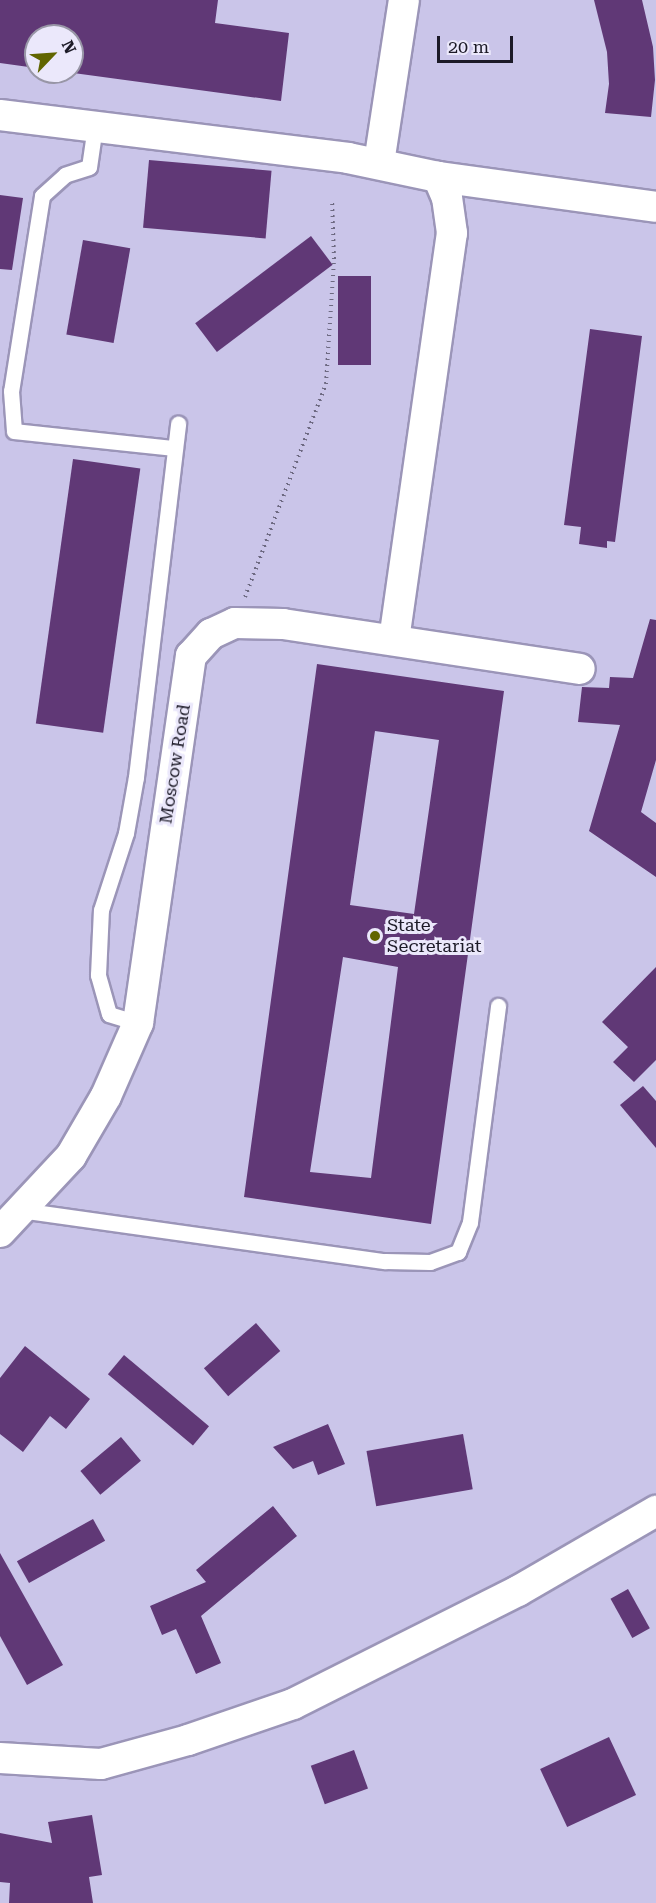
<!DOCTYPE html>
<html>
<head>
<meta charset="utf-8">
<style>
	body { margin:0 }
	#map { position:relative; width:656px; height:1903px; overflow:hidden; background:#cac5e9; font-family:"Roboto Serif",serif }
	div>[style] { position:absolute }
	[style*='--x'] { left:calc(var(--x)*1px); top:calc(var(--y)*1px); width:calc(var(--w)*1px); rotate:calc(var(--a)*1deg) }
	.building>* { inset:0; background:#603876; transform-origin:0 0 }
	.path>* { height:4px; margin-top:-2px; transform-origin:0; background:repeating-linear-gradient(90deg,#6d6981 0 1.5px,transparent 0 6px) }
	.roads { filter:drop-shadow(2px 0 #9b95b8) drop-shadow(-2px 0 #9b95b8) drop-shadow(0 2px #9b95b8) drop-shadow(0 -2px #9b95b8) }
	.service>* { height:15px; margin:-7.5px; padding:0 7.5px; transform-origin:7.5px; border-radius:7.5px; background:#fff }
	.minor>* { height:30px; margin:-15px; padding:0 15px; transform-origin:15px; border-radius:15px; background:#fff }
	.dots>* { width:16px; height:16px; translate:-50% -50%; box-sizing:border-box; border:3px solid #ebe8fb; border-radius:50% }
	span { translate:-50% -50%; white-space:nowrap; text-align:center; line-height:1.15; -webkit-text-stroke:6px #ebe8fb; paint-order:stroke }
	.street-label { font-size:18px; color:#1c1a27 }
	.poi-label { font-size:18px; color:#1c1a27 }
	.left { translate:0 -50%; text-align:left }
	.north { position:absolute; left:24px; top:24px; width:60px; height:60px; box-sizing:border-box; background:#ebe8fb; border:2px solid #9896a6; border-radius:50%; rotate:65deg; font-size:16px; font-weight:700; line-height:24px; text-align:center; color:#1c1a27 }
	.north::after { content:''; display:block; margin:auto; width:21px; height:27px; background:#616500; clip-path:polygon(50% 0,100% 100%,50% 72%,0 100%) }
	.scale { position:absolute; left:437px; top:36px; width:76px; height:27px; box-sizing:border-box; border:3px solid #1c1a27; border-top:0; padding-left:8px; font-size:18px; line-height:21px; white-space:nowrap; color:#1c1a27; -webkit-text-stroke:4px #ebe8fb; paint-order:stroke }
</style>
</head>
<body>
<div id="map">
	<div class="building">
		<i style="clip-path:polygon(0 0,218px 0,215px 23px,289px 33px,281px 101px,66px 72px,72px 72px,72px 36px,36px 36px,36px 68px,0 63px)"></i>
		<i style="clip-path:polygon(594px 0,642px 0,653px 47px,655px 80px,651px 117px,605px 113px,609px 84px,607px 52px)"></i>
		<i style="left:149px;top:160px;width:123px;height:68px;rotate:5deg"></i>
		<i style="clip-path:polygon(0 195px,23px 198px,12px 270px,0 269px)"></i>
		<i style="left:311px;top:236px;width:36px;height:145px;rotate:53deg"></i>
		<i style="left:83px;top:240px;width:48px;height:96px;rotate:10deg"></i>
		<i style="left:371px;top:276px;width:89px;height:33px;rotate:90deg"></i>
		<i style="clip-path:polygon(590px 329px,642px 336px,615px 542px,607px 541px,607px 548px,579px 544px,581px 527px,564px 525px)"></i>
		<i style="left:73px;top:459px;width:68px;height:267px;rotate:8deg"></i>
		<i style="clip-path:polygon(650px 619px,656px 620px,656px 760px,641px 812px,656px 823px,656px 877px,589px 831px,620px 725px,578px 722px,582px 687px,609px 688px,610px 677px,633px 678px)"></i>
		<i style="clip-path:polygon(evenodd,317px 664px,504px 691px,431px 1224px,244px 1197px,317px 664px,375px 731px,439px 740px,414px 914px,350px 905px,375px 731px,317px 664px,343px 957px,398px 967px,371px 1178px,310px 1172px,343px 957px)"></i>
		<i style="clip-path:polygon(656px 967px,656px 1060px,634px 1082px,613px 1062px,628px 1047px,602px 1022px)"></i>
		<i style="clip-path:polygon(643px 1086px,656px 1101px,656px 1148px,620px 1105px)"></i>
		<i style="left:256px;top:1323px;width:37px;height:69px;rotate:49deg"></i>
		<i style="clip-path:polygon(25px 1346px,90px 1399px,66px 1429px,50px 1416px,23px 1452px,0 1434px,0 1378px)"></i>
		<i style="left:124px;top:1355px;width:111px;height:25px;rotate:40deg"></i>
		<i style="clip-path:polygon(328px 1424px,345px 1464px,318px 1475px,313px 1461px,293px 1469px,273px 1447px)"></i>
		<i style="left:463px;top:1434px;width:56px;height:98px;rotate:80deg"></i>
		<i style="left:121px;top:1437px;width:31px;height:53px;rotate:50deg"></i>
		<i style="clip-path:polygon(273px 1506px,297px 1536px,201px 1616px,221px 1663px,196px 1674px,176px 1629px,162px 1635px,150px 1606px,206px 1582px,196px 1570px)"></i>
		<i style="left:93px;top:1519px;width:25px;height:87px;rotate:61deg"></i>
		<i style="clip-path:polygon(0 1553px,63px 1665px,27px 1685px,0 1636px)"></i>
		<i style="left:628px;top:1589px;width:45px;height:20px;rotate:61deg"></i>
		<i style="left:609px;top:1737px;width:64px;height:76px;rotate:65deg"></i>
		<i style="left:354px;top:1750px;width:41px;height:46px;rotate:70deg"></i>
		<i style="clip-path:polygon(92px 1815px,102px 1875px,89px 1877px,93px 1903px,9px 1903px,10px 1883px,0 1882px,0 1833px,52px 1843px,48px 1822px)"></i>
	</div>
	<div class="path">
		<i style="--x:245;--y:597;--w:228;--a:-69.2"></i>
		<i style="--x:326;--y:384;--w:125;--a:-86.3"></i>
		<i style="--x:334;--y:259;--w:60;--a:-91.9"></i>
	</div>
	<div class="roads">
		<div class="service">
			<i style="--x:95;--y:126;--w:41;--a:98.3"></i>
			<i style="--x:89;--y:167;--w:25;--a:162"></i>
			<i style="--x:65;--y:175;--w:31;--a:138"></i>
			<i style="--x:42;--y:196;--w:197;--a:99"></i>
			<i style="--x:11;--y:391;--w:40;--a:85.7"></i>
			<i style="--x:14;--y:431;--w:161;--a:6.1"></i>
			<i style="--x:138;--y:1023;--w:30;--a:-163"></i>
			<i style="--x:109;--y:1014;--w:41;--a:-105.8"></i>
			<i style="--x:98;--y:975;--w:65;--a:-87.4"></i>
			<i style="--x:101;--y:910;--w:81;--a:-72"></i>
			<i style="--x:126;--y:833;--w:57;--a:-79.9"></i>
			<i style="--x:136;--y:777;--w:356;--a:-83.2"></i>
			<i style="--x:20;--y:1210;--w:369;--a:8"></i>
			<i style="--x:385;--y:1261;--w:45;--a:1.3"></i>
			<i style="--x:430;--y:1262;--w:30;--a:-20"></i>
			<i style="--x:458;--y:1252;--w:32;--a:-68"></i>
			<i style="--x:470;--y:1222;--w:218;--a:-82.6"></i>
		</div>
		<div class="minor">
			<i style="--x:0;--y:115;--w:351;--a:7"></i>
			<i style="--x:348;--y:158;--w:92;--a:11.9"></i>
			<i style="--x:438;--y:177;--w:220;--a:7.8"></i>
			<i style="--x:379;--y:163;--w:165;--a:-81.3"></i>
			<i style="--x:394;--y:640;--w:411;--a:-81.9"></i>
			<i style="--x:452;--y:233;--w:35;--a:-98"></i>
			<i style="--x:447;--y:198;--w:23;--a:-113"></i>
			<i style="--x:0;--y:1232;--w:104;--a:-46.9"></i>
			<i style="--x:71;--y:1156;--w:69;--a:-59.7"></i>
			<i style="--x:106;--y:1096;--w:80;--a:-66.3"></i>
			<i style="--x:138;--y:1023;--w:371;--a:-81.8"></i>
			<i style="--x:191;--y:656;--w:30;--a:-48"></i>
			<i style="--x:211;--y:634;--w:26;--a:-25"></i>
			<i style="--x:235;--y:623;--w:48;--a:1.2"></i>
			<i style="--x:283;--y:624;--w:300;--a:8.6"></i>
			<i style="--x:0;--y:1758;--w:101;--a:3.4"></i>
			<i style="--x:101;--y:1764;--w:90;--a:-15.4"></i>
			<i style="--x:188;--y:1740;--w:111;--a:-18.9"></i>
			<i style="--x:293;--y:1704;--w:252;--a:-26.7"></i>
			<i style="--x:518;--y:1591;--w:160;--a:-30.1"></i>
		</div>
	</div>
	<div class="dots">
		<i style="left:375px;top:936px;background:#616500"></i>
	</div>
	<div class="street-label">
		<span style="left:175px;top:764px;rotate:-81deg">Moscow Road</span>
	</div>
	<div class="poi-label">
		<span class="left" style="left:387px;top:936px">State<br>Secretariat</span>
	</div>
	<div class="north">N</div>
	<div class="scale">20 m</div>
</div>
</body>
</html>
